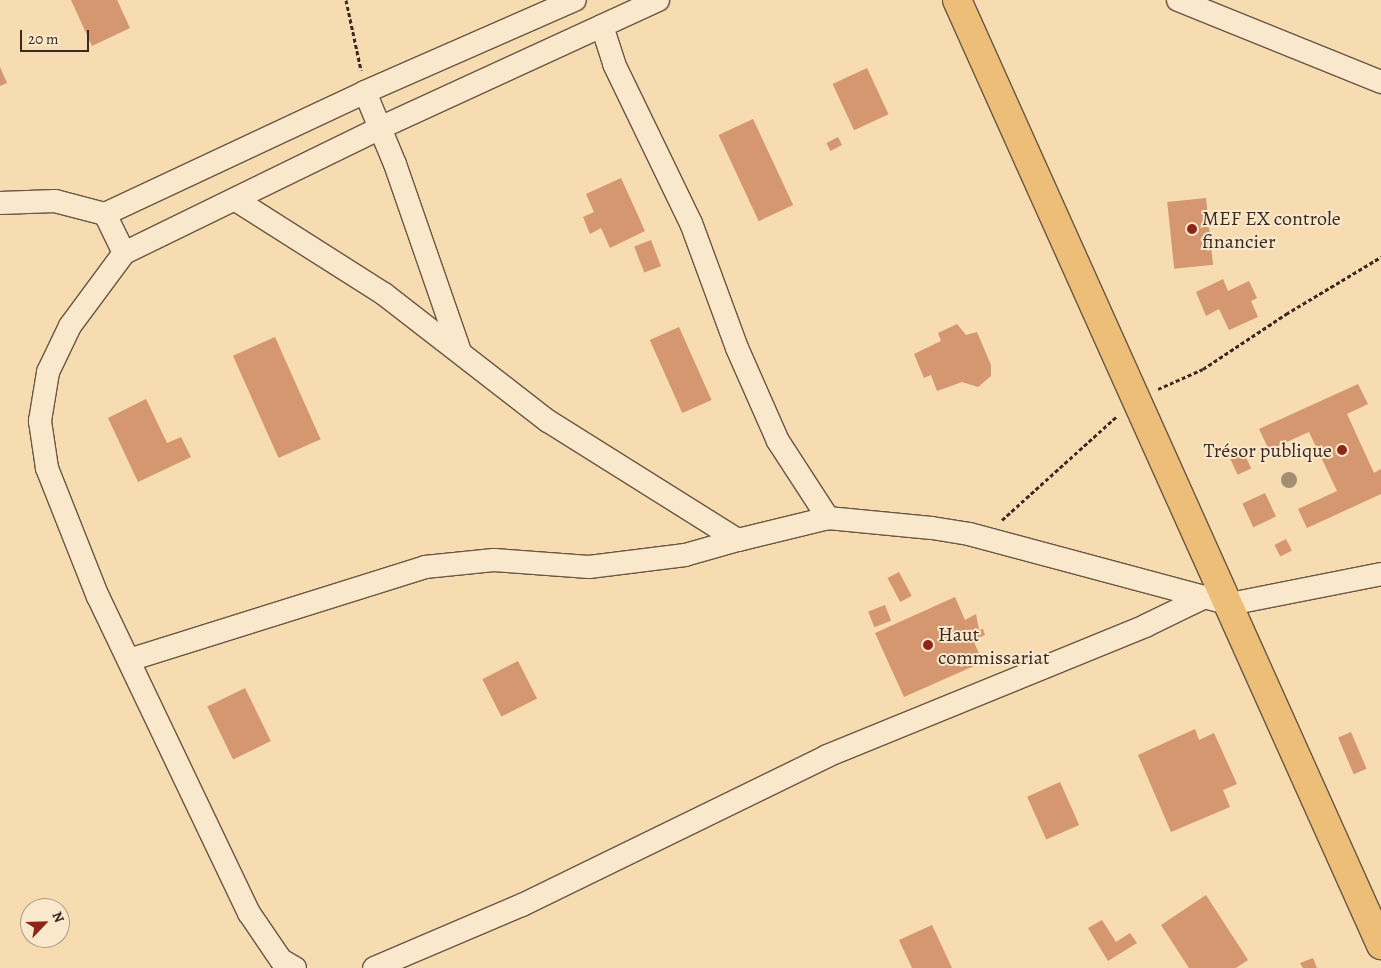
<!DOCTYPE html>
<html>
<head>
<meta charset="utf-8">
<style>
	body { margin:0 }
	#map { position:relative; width:1381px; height:968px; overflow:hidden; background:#f7dbb1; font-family:Alegreya,serif }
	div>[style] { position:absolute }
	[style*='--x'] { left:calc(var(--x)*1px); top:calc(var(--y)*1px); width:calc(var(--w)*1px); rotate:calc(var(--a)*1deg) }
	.building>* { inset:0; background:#d59770; transform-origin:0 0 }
	.path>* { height:3px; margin-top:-1.5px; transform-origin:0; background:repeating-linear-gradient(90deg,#3a2a20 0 4px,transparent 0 6.5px) }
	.roads { filter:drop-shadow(1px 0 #695644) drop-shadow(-1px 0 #695644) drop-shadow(0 1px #695644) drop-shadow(0 -1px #695644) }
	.street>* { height:22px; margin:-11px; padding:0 11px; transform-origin:11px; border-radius:11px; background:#fae8cc }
	.primary>* { height:28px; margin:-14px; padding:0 14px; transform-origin:14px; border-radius:14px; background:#ecbe78 }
	.trees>* { width:16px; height:16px; margin:-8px; border-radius:50%; background:#a28e70 }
	.dots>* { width:14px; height:14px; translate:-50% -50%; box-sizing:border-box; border:2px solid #fae8cc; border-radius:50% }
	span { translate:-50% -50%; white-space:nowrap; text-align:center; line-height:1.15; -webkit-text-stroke:4px #fae8cc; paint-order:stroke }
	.poi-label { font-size:20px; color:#3a2a20 }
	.left { translate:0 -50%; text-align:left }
	.right { translate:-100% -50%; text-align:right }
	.north { position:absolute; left:20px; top:898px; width:50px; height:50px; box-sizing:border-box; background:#fae8cc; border:1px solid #ad9c87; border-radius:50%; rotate:66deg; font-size:14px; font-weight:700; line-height:20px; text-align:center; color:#3a2a20 }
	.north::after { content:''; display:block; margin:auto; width:18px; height:22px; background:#8f2418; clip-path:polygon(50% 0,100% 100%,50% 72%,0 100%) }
	.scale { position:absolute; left:20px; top:30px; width:69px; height:22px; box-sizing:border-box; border:2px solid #3a2a20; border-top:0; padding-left:6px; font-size:15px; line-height:18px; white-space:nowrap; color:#3a2a20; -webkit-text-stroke:4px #fae8cc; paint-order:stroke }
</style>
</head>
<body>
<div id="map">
	<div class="building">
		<i style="clip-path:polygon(71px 0,117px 0,130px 28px,92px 46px)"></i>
		<i style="clip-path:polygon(0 67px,7px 83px,0 86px)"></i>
		<i style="left:867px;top:68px;width:51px;height:38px;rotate:65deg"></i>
		<i style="left:753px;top:119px;width:95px;height:38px;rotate:65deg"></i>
		<i style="left:838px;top:137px;width:9px;height:13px;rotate:63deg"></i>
		<i style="clip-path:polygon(621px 178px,645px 231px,610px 248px,601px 228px,590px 234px,583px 217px,594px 212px,586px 194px)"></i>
		<i style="left:1206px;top:198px;width:67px;height:39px;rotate:84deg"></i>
		<i style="left:651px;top:240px;width:28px;height:18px;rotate:69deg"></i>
		<i style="clip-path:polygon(1223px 279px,1228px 291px,1249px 281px,1257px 298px,1251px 301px,1258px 317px,1229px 330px,1219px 309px,1206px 316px,1196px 292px)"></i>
		<i style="clip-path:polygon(957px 324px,966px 335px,977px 332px,991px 365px,991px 376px,978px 387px,962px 382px,937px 391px,931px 375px,924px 378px,914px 354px,941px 341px,938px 333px)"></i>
		<i style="left:679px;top:327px;width:80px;height:32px;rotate:66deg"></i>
		<i style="left:275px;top:337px;width:112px;height:46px;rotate:66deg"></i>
		<i style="clip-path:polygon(1358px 384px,1368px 404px,1347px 414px,1374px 473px,1381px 469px,1381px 494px,1307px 528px,1298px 509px,1337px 491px,1309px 432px,1269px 450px,1259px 429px)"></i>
		<i style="clip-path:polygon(146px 399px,167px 443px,181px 437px,191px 457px,138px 482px,108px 418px)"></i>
		<i style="left:1244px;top:453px;width:17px;height:15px;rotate:65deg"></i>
		<i style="left:1265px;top:493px;width:26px;height:25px;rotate:65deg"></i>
		<i style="left:1286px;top:539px;width:13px;height:13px;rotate:63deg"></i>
		<i style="left:899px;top:572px;width:27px;height:13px;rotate:62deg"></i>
		<i style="clip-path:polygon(955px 597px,965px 620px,976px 614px,979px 630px,983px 629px,985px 635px,973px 640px,983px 662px,904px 697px,875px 633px)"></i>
		<i style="left:885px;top:605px;width:17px;height:18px;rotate:69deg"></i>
		<i style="left:518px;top:661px;width:42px;height:40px;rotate:63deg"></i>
		<i style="left:245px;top:688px;width:59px;height:42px;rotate:64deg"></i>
		<i style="clip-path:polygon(1195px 729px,1199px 740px,1214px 733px,1237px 784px,1223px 790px,1230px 807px,1171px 832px,1138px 755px)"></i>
		<i style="left:1351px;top:732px;width:40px;height:14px;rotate:67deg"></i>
		<i style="left:1060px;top:782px;width:47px;height:36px;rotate:66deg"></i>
		<i style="clip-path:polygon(1206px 895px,1248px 960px,1236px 968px,1189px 968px,1161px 925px)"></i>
		<i style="clip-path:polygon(1102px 920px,1116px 942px,1130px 933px,1137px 943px,1108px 961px,1088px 928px)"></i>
		<i style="clip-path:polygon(932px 925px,952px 968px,912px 968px,899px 940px)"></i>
		<i style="clip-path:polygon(1313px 958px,1317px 968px,1303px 968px,1300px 963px)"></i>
	</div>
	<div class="path">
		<i style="--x:346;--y:0;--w:72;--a:77.9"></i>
		<i style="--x:1158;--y:389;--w:49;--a:-24"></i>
		<i style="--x:1203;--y:369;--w:100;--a:-33.5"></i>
		<i style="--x:1286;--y:314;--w:111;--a:-31"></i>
		<i style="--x:1002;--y:520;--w:154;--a:-42.1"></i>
	</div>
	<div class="roads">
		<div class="street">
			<i style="--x:1178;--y:0;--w:219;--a:22"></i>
			<i style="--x:602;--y:26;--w:40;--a:72"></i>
			<i style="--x:614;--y:64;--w:177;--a:64.2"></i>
			<i style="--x:691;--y:223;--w:133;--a:69.8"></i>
			<i style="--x:737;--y:348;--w:102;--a:66.2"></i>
			<i style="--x:778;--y:441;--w:92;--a:57"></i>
			<i style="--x:365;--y:92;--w:78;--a:67.4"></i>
			<i style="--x:395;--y:164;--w:196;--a:70.9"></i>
			<i style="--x:236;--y:200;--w:175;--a:32.4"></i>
			<i style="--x:384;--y:294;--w:207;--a:37.8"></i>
			<i style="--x:548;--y:421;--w:224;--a:32.1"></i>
			<i style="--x:738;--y:540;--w:93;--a:-13.7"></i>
			<i style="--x:828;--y:518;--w:104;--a:5.5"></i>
			<i style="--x:932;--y:528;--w:37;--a:9"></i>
			<i style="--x:969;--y:534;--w:270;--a:15"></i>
			<i style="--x:1230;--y:604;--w:154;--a:-11.2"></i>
			<i style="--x:0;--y:203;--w:55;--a:-2.1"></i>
			<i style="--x:55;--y:201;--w:52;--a:14.6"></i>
			<i style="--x:105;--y:214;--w:287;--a:-25.1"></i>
			<i style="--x:365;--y:92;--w:229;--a:-23.7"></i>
			<i style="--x:105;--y:214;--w:43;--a:64"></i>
			<i style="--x:129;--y:660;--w:310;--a:-17.4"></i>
			<i style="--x:425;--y:567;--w:69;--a:-5.8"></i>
			<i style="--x:494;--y:560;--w:95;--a:4.2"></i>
			<i style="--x:589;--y:567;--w:97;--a:-7.1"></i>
			<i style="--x:685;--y:555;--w:55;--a:-15.8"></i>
			<i style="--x:295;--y:968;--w:16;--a:-150"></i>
			<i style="--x:281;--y:960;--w:57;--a:-124.2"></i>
			<i style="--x:249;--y:913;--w:350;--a:-115.5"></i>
			<i style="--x:98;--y:597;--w:139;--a:-111.6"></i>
			<i style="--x:47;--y:468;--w:48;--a:-98.5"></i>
			<i style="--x:40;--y:421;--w:50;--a:-80.7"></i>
			<i style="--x:48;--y:372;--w:51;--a:-64.4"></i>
			<i style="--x:70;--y:326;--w:91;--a:-53.5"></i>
			<i style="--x:124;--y:253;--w:285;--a:-26"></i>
			<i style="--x:380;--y:128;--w:306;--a:-24.7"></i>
			<i style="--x:374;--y:968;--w:161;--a:-23.1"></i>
			<i style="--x:522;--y:905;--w:339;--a:-26"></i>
			<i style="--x:827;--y:756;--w:344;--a:-22.2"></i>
			<i style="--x:1145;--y:626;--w:67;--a:-25.8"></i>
		</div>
		<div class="primary">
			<i style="--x:957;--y:0;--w:1036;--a:65.84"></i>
		</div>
	</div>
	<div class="trees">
		<i style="left:1289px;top:480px"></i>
	</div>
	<div class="dots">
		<i style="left:1192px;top:229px;background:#8f2418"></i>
		<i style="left:1342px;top:450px;background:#8f2418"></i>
		<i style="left:928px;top:645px;background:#8f2418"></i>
	</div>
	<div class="poi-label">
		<span class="left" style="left:1202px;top:230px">MEF EX controle<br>financier</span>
		<span class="right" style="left:1332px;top:450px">Trésor publique</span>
		<span class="left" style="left:938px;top:646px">Haut<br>commissariat</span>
	</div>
	<div class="north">N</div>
	<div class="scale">20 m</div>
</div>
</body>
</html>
